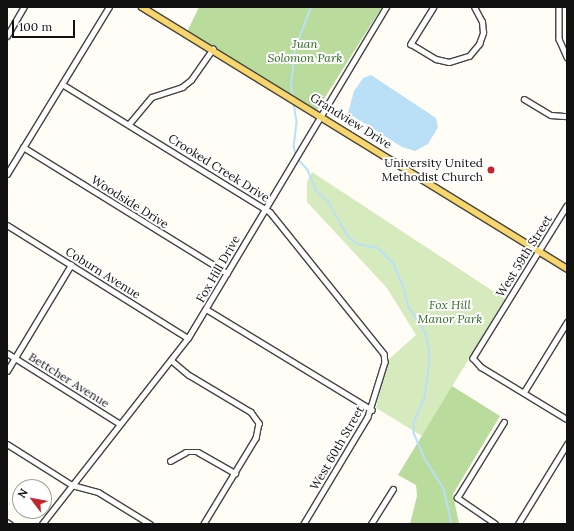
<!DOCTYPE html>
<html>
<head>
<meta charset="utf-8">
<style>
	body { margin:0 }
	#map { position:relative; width:574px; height:531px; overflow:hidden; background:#fffdf5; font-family:Lora,serif }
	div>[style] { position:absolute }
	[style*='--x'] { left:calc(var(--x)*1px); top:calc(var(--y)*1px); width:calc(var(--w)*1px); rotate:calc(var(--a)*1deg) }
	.green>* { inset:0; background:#d5ebbd }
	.forest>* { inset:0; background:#b9dc9c }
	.water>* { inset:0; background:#b9e0f7 }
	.stream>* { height:1.5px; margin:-0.75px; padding:0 0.75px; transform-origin:0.75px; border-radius:0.75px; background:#b9e0f7 }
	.roads { filter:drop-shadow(1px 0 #444) drop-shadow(-1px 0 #444) drop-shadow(0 1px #444) drop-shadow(0 -1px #444) }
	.minor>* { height:4.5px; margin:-2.25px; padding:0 2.25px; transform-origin:2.25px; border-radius:2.25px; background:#fff }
	.major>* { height:5.5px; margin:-2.75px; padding:0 2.75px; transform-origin:2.75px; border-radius:2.75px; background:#f9d66b }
	.dots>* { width:11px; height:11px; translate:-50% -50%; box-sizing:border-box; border:2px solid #fff; border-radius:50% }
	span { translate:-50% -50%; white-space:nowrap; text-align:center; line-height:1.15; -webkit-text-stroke:4px #fff; paint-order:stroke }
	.park-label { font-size:12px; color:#2f6b1f; font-style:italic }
	.street-label { font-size:12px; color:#111 }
	.poi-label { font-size:12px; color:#111 }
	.right { translate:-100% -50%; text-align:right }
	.frame { position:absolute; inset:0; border:8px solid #111; pointer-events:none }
	.north { position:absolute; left:12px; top:479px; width:40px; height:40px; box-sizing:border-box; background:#fff; border:1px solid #a0a0a0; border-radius:50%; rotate:302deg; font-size:11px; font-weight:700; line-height:16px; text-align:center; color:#111 }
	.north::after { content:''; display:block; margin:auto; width:14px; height:18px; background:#c4262e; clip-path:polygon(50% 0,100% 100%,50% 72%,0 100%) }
	.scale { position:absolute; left:12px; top:20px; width:63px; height:18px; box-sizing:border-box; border:2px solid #111; border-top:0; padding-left:5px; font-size:12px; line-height:14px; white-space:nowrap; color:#111; -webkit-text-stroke:3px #fff; paint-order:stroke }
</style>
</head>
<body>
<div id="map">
	<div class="green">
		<i style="clip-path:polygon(312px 172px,505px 299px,422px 436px,376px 408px,388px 360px,416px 335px,387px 288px,307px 202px,307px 182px)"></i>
	</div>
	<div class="forest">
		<i style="clip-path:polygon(199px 7px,382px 7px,317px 110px,187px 32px)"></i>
		<i style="clip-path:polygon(452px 386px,500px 416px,453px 494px,459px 524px,410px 524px,417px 496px,416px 485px,398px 475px)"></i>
	</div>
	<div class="water">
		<i style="clip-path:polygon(371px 75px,436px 118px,438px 127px,428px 144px,415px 151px,402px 147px,348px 113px,354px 91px,363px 78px)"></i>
	</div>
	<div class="stream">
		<i style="--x:293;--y:98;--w:12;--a:-99"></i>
		<i style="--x:291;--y:86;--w:37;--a:-84"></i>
		<i style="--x:295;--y:49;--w:45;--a:-69.1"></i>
		<i style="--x:294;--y:103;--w:20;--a:81"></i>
		<i style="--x:297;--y:123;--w:23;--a:97"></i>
		<i style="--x:294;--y:146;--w:9;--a:77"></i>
		<i style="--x:297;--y:158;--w:16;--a:47"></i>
		<i style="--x:308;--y:170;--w:22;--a:68"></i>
		<i style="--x:316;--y:190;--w:16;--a:43"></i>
		<i style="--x:328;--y:201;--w:40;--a:60.3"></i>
		<i style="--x:348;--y:236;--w:13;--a:39"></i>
		<i style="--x:358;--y:244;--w:20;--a:11"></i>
		<i style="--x:378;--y:248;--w:23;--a:45"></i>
		<i style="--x:394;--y:264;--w:25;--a:67"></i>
		<i style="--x:404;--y:287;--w:21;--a:76"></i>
		<i style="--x:409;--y:307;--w:31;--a:57"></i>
		<i style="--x:426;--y:333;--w:21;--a:79"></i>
		<i style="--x:430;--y:354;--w:22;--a:95"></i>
		<i style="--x:428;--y:376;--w:22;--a:98"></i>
		<i style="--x:425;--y:398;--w:27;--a:114"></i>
		<i style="--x:414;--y:423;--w:10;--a:90"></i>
		<i style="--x:414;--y:433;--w:26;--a:67"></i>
		<i style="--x:424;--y:457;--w:38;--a:58"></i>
		<i style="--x:444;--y:489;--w:36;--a:77"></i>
	</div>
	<div class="roads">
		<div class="minor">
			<i style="--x:434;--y:7;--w:44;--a:121.9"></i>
			<i style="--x:411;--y:44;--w:29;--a:31"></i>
			<i style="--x:436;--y:59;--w:13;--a:13"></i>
			<i style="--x:449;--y:62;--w:21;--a:-17"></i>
			<i style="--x:469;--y:56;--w:16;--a:-50"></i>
			<i style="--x:479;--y:44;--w:12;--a:-70"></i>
			<i style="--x:483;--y:33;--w:11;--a:-95"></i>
			<i style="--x:482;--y:22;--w:17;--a:-118"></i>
			<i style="--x:559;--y:7;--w:32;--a:90"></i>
			<i style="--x:559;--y:39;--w:20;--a:66"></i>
			<i style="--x:7;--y:36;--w:34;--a:-60"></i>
			<i style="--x:62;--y:84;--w:244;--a:31.6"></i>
			<i style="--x:270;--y:212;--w:182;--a:51.2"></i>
			<i style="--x:384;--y:354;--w:8;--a:83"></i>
			<i style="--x:385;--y:362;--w:58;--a:107.2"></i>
			<i style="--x:368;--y:417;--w:125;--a:120.9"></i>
			<i style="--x:524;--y:99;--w:31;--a:31"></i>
			<i style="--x:551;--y:115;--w:16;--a:4"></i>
			<i style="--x:129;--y:124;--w:35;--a:-50"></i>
			<i style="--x:152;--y:97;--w:32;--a:-18"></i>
			<i style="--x:182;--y:87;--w:11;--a:-38"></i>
			<i style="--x:191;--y:80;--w:38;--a:-55"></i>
			<i style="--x:23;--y:147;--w:240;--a:31.7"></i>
			<i style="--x:7;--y:174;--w:196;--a:-58.6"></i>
			<i style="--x:567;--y:206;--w:179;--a:121.7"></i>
			<i style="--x:473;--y:358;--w:12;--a:48"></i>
			<i style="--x:481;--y:367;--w:100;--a:31.2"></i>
			<i style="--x:7;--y:225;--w:213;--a:32"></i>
			<i style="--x:206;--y:309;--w:194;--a:31.3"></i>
			<i style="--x:7;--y:353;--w:133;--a:32.1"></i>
			<i style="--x:171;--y:360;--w:23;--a:40"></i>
			<i style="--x:189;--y:375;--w:72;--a:30.8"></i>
			<i style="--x:251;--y:412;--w:14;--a:54"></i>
			<i style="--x:259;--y:423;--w:15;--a:101"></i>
			<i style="--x:256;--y:438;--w:100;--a:121.2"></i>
			<i style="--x:7;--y:371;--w:124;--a:-58.9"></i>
			<i style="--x:524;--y:392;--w:82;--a:-58.4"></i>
			<i style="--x:7;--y:444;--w:77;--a:32.2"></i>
			<i style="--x:72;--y:485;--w:27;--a:15"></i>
			<i style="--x:98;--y:492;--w:61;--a:31.6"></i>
			<i style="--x:170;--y:461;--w:18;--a:-29"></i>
			<i style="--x:186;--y:452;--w:12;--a:0"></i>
			<i style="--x:198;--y:452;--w:43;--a:29.6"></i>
			<i style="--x:7;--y:522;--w:4;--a:34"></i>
			<i style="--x:42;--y:524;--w:236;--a:-51.9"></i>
			<i style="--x:188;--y:338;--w:386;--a:-59.1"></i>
			<i style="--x:371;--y:524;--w:41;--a:-57.8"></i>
			<i style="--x:495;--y:524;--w:46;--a:-145.6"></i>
			<i style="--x:457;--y:498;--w:89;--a:-58.3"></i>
			<i style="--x:518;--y:524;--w:94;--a:-58.5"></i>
		</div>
		<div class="major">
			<i style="--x:142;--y:7;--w:499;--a:31.6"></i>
		</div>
	</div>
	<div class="dots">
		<i style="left:491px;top:170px;background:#c4262e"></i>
	</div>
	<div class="park-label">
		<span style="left:305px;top:51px">Juan<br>Solomon Park</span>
		<span style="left:450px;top:312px">Fox Hill<br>Manor Park</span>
	</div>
	<div class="street-label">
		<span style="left:351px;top:121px;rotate:32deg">Grandview Drive</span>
		<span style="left:219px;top:168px;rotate:32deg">Crooked Creek Drive</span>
		<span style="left:130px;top:202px;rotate:32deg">Woodside Drive</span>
		<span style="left:524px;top:256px;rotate:-58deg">West 59th Street</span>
		<span style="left:218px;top:269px;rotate:-60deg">Fox Hill Drive</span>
		<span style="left:103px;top:273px;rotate:32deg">Coburn Avenue</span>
		<span style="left:69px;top:380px;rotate:32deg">Bettcher Avenue</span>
		<span style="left:337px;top:448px;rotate:-60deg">West 60th Street</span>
	</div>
	<div class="poi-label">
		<span class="right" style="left:483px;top:170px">University United<br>Methodist Church</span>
	</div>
	<div class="frame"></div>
	<div class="north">N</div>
	<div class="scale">100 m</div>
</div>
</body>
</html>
